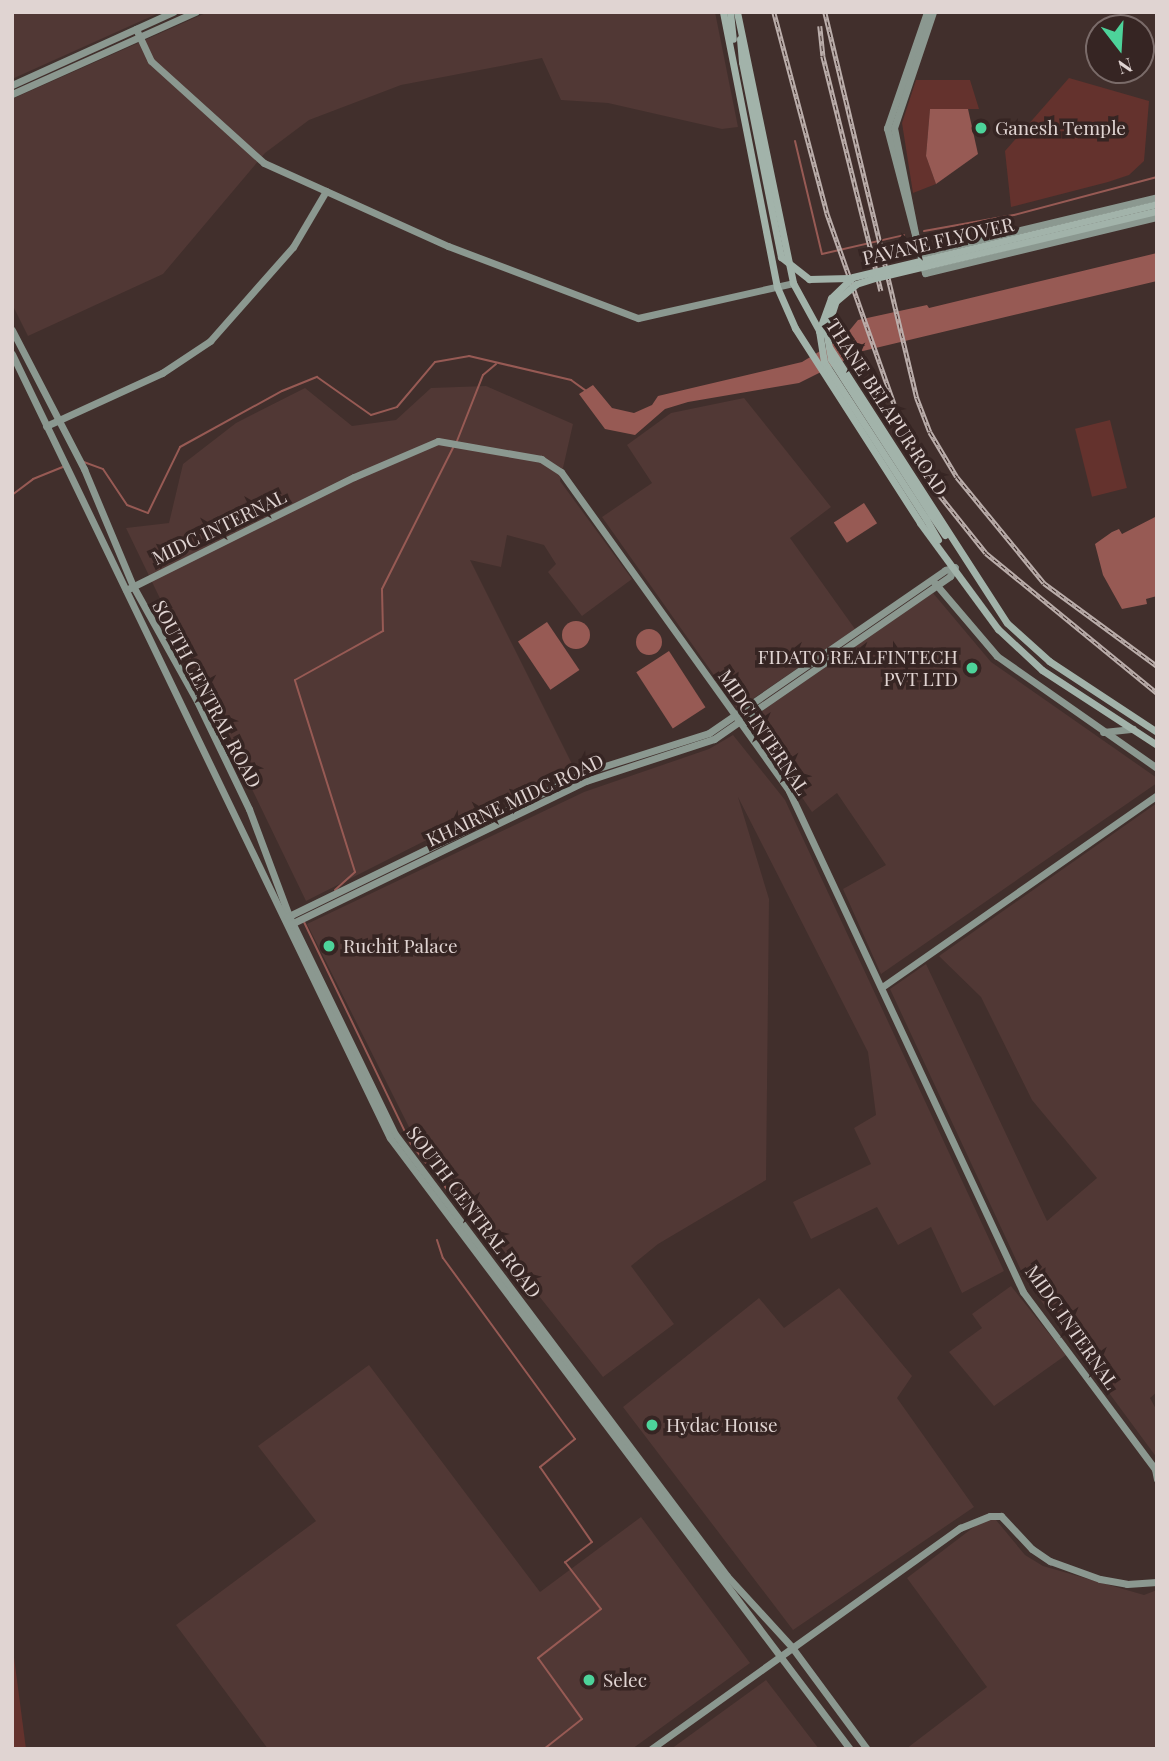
<!DOCTYPE html>
<html>
<head>
<meta charset="utf-8">
<style>
	body { margin:0 }
	#map { position:relative; width:1169px; height:1761px; overflow:hidden; background:#412f2c; font-family:"Playfair Display",serif }
	div>[style] { position:absolute }
	[style*='--x'] { left:calc(var(--x)*1px); top:calc(var(--y)*1px); width:calc(var(--w)*1px); rotate:calc(var(--a)*1deg) }
	.built>* { inset:0; background:#513835 }
	.green>* { inset:0; background:#64322d; transform-origin:0 0 }
	.water>* { inset:0; background:#975a54; transform-origin:0 0 }
	.round { border-radius:50% }
	.stream>* { height:2px; margin:-1px; padding:0 1px; transform-origin:1px; border-radius:1px; background:#975a54 }
	.secondary>* { height:7px; margin:-3.5px; padding:0 3.5px; transform-origin:3.5px; border-radius:3.5px; background:#8b9890 }
	.primary>* { height:7px; margin:-3.5px; padding:0 3.5px; transform-origin:3.5px; border-radius:3.5px; background:#a2b3aa }
	.rail>* { height:4.5px; margin-top:-2.25px; transform-origin:0; background:repeating-linear-gradient(90deg,#362523 0 5px,#bbaeab 0 10px); box-sizing:border-box; border-block:2px solid #bbaeab }
	.primary-bridge>* { height:7px; margin:-3.5px; padding:0 3.5px; transform-origin:3.5px; border-radius:3.5px; background:#a2b3aa }
	.dots>* { width:19px; height:19px; translate:-50% -50%; box-sizing:border-box; border:4px solid #362523; border-radius:50% }
	span { translate:-50% -50%; white-space:nowrap; text-align:center; line-height:1.15; -webkit-text-stroke:7px #362523; paint-order:stroke }
	.poi-label { font-size:19px; color:#e0d4d2 }
	.left { translate:0 -50%; text-align:left }
	.right { translate:-100% -50%; text-align:right }
	.street-label { font-size:19px; color:#e0d4d2 }
	.frame { position:absolute; inset:0; border:14px solid #e0d4d2; pointer-events:none }
	.north { position:absolute; left:1085px; top:14px; width:70px; height:70px; box-sizing:border-box; background:#362523; border:2px solid #7a6b69; border-radius:50%; rotate:163deg; font-size:19px; font-weight:700; line-height:28px; text-align:center; color:#e0d4d2 }
	.north::after { content:''; display:block; margin:auto; width:24px; height:32px; background:#4dd39a; clip-path:polygon(50% 0,100% 100%,50% 72%,0 100%) }
</style>
</head>
<body>
<div id="map">
	<div class="built">
		<i style="clip-path:polygon(12px 12px,161px 12px,12px 79px)"></i>
		<i style="clip-path:polygon(208px 12px,715px 12px,738px 127px,722px 129px,608px 103px,561px 100px,542px 58px,401px 85px,309px 120px,265px 153px,163px 274px,28px 336px,12px 304px,12px 99px)"></i>
		<i style="clip-path:polygon(486px 386px,573px 424px,560px 481px,632px 579px,582px 616px,548px 572px,556px 564px,544px 545px,507px 535px,501px 567px,470px 560px,573px 766px,306px 901px,126px 528px,169px 523px,183px 464px,236px 423px,305px 388px,352px 426px,396px 420px,431px 388px)"></i>
		<i style="clip-path:polygon(744px 398px,831px 507px,790px 538px,855px 629px,738px 709px,602px 517px,652px 483px,627px 445px,671px 413px)"></i>
		<i style="clip-path:polygon(933px 593px,991px 662px,1157px 778px,1157px 783px,881px 974px,843px 889px,886px 865px,837px 793px,812px 812px,749px 720px)"></i>
		<i style="clip-path:polygon(733px 735px,785px 800px,1004px 1271px,962px 1293px,931px 1227px,898px 1245px,877px 1207px,811px 1239px,793px 1202px,871px 1164px,854px 1128px,876px 1115px,868px 1052px,738px 797px,769px 899px,766px 1180px,658px 1244px,631px 1266px,674px 1324px,603px 1377px,415px 1139px,307px 924px,584px 792px,709px 749px)"></i>
		<i style="clip-path:polygon(1157px 803px,1157px 1392px,1150px 1398px,1157px 1411px,1157px 1458px,1025px 1279px,890px 989px,926px 964px,1047px 1221px,1097px 1178px,1032px 1100px,981px 997px,939px 956px)"></i>
		<i style="clip-path:polygon(1011px 1286px,1066px 1355px,994px 1406px,949px 1352px,982px 1328px,972px 1314px)"></i>
		<i style="clip-path:polygon(839px 1288px,912px 1376px,897px 1398px,974px 1507px,793px 1630px,623px 1407px,759px 1298px,784px 1328px)"></i>
		<i style="clip-path:polygon(369px 1365px,540px 1592px,641px 1517px,750px 1663px,632px 1749px,268px 1749px,176px 1625px,316px 1521px,258px 1446px)"></i>
		<i style="clip-path:polygon(983px 1520px,996px 1520px,1025px 1555px,1043px 1566px,1144px 1595px,1157px 1590px,1157px 1749px,906px 1749px,987px 1687px,907px 1578px)"></i>
		<i style="clip-path:polygon(766px 1680px,819px 1749px,670px 1749px,671px 1749px)"></i>
	</div>
	<div class="green">
		<i style="clip-path:polygon(1069px 78px,1149px 101px,1144px 161px,1129px 175px,1108px 182px,1011px 207px,1005px 151px)"></i>
		<i style="clip-path:polygon(916px 80px,970px 80px,979px 109px,930px 109px,926px 156px,936px 184px,913px 193px,902px 123px)"></i>
		<i style="left:1110px;top:420px;width:70px;height:36px;rotate:76deg"></i>
		<i style="clip-path:polygon(12px 1642px,26px 1749px,12px 1749px)"></i>
	</div>
	<div class="water">
		<i style="clip-path:polygon(930px 109px,968px 109px,978px 154px,936px 184px,926px 156px)"></i>
		<i style="clip-path:polygon(1157px 253px,1157px 281px,863px 351px,799px 383px,688px 402px,665px 409px,635px 435px,605px 429px,579px 394px,593px 385px,612px 408px,634px 413px,652px 405px,658px 396px,802px 362px,845px 336px,858px 320px,927px 305px,929px 308px)"></i>
		<i style="left:864px;top:503px;width:24px;height:36px;rotate:57deg"></i>
		<i style="clip-path:polygon(1157px 516px,1157px 596px,1146px 599px,1147px 604px,1122px 609px,1103px 575px,1095px 544px,1112px 532px,1119px 529px,1122px 534px)"></i>
		<i class="round" style="left:562px;top:621px;width:28px;height:28px"></i>
		<i style="left:547px;top:622px;width:58px;height:35px;rotate:56deg"></i>
		<i class="round" style="left:636px;top:629px;width:26px;height:26px"></i>
		<i style="left:669px;top:651px;width:67px;height:39px;rotate:57deg"></i>
	</div>
	<div class="stream">
		<i style="--x:795;--y:141;--w:116;--a:76.6"></i>
		<i style="--x:822;--y:254;--w:84;--a:-13"></i>
		<i style="--x:924;--y:231;--w:91;--a:-10.1"></i>
		<i style="--x:1014;--y:215;--w:148;--a:-14.9"></i>
		<i style="--x:457;--y:441;--w:71;--a:-68.5"></i>
		<i style="--x:483;--y:375;--w:17;--a:-40"></i>
		<i style="--x:81;--y:461;--w:23;--a:20"></i>
		<i style="--x:103;--y:469;--w:43;--a:56.3"></i>
		<i style="--x:127;--y:505;--w:22;--a:21"></i>
		<i style="--x:148;--y:513;--w:73;--a:-64.1"></i>
		<i style="--x:180;--y:447;--w:116;--a:-28.8"></i>
		<i style="--x:282;--y:391;--w:38;--a:-22"></i>
		<i style="--x:317;--y:377;--w:66;--a:35.1"></i>
		<i style="--x:371;--y:415;--w:27;--a:-17"></i>
		<i style="--x:397;--y:407;--w:59;--a:-49.8"></i>
		<i style="--x:435;--y:362;--w:35;--a:-10"></i>
		<i style="--x:469;--y:356;--w:105;--a:13.2"></i>
		<i style="--x:571;--y:380;--w:19;--a:36"></i>
		<i style="--x:12;--y:495;--w:26;--a:-37"></i>
		<i style="--x:33;--y:479;--w:32;--a:-22"></i>
		<i style="--x:335;--y:890;--w:27;--a:-42"></i>
		<i style="--x:355;--y:872;--w:201;--a:-107.4"></i>
		<i style="--x:295;--y:680;--w:101;--a:-29.1"></i>
		<i style="--x:383;--y:631;--w:42;--a:-91.4"></i>
		<i style="--x:382;--y:589;--w:160;--a:-63.3"></i>
		<i style="--x:304;--y:922;--w:246;--a:64.3"></i>
		<i style="--x:411;--y:1144;--w:88;--a:51.4"></i>
		<i style="--x:437;--y:1240;--w:19;--a:72"></i>
		<i style="--x:443;--y:1258;--w:224;--a:53.9"></i>
		<i style="--x:575;--y:1439;--w:45;--a:141.3"></i>
		<i style="--x:540;--y:1467;--w:91;--a:55.3"></i>
		<i style="--x:592;--y:1542;--w:34;--a:143"></i>
		<i style="--x:565;--y:1562;--w:59;--a:52.5"></i>
		<i style="--x:601;--y:1609;--w:80;--a:142.1"></i>
		<i style="--x:538;--y:1658;--w:75;--a:54.2"></i>
		<i style="--x:582;--y:1719;--w:48;--a:141.7"></i>
	</div>
	<div class="secondary">
		<i style="--x:927;--y:12;--w:123;--a:109"></i>
		<i style="--x:887;--y:128;--w:150;--a:75.3"></i>
		<i style="--x:925;--y:273;--w:239;--a:-13.6"></i>
		<i style="--x:136;--y:29;--w:35;--a:65"></i>
		<i style="--x:151;--y:61;--w:152;--a:42.1"></i>
		<i style="--x:264;--y:163;--w:202;--a:24.3"></i>
		<i style="--x:448;--y:246;--w:203;--a:20.8"></i>
		<i style="--x:638;--y:318;--w:159;--a:-12.7"></i>
		<i style="--x:12;--y:85;--w:177;--a:-24.4"></i>
		<i style="--x:12;--y:94;--w:201;--a:-24.1"></i>
		<i style="--x:917;--y:243;--w:117;--a:-101.3"></i>
		<i style="--x:894;--y:128;--w:122;--a:-71.4"></i>
		<i style="--x:920;--y:254;--w:244;--a:-13.5"></i>
		<i style="--x:12;--y:330;--w:157;--a:62.6"></i>
		<i style="--x:84;--y:469;--w:127;--a:67.3"></i>
		<i style="--x:133;--y:586;--w:132;--a:60.9"></i>
		<i style="--x:197;--y:701;--w:120;--a:64.3"></i>
		<i style="--x:249;--y:809;--w:114;--a:69.5"></i>
		<i style="--x:289;--y:916;--w:242;--a:64.1"></i>
		<i style="--x:395;--y:1134;--w:553;--a:53.09"></i>
		<i style="--x:727;--y:1576;--w:95;--a:47.6"></i>
		<i style="--x:791;--y:1646;--w:128;--a:53.6"></i>
		<i style="--x:12;--y:354;--w:870;--a:64.26"></i>
		<i style="--x:390;--y:1138;--w:765;--a:53.03"></i>
		<i style="--x:46;--y:426;--w:128;--a:-24.6"></i>
		<i style="--x:162;--y:373;--w:58;--a:-33.7"></i>
		<i style="--x:210;--y:341;--w:125;--a:-48.6"></i>
		<i style="--x:293;--y:247;--w:65;--a:-59.5"></i>
		<i style="--x:934;--y:582;--w:97;--a:49.6"></i>
		<i style="--x:997;--y:656;--w:195;--a:35"></i>
		<i style="--x:126;--y:590;--w:254;--a:-26.4"></i>
		<i style="--x:354;--y:477;--w:91;--a:-23.2"></i>
		<i style="--x:438;--y:441;--w:105;--a:9.9"></i>
		<i style="--x:541;--y:459;--w:24;--a:33"></i>
		<i style="--x:561;--y:472;--w:392;--a:54.4"></i>
		<i style="--x:789;--y:791;--w:553;--a:64.96"></i>
		<i style="--x:1023;--y:1292;--w:221;--a:53.3"></i>
		<i style="--x:1155;--y:1469;--w:10;--a:79"></i>
		<i style="--x:1103;--y:732;--w:30;--a:-6"></i>
		<i style="--x:287;--y:917;--w:329;--a:-25.9"></i>
		<i style="--x:583;--y:773;--w:132;--a:-17.6"></i>
		<i style="--x:709;--y:733;--w:287;--a:-34.6"></i>
		<i style="--x:945;--y:570;--w:10;--a:-17"></i>
		<i style="--x:289;--y:925;--w:330;--a:-25.9"></i>
		<i style="--x:586;--y:781;--w:135;--a:-18.2"></i>
		<i style="--x:714;--y:739;--w:287;--a:-34.6"></i>
		<i style="--x:950;--y:576;--w:10;--a:-61"></i>
		<i style="--x:882;--y:987;--w:335;--a:-34.9"></i>
		<i style="--x:651;--y:1749;--w:380;--a:-35.6"></i>
		<i style="--x:960;--y:1528;--w:32;--a:-22"></i>
		<i style="--x:990;--y:1516;--w:11;--a:0"></i>
		<i style="--x:1001;--y:1516;--w:45;--a:46.8"></i>
		<i style="--x:1032;--y:1549;--w:22;--a:34"></i>
		<i style="--x:1050;--y:1561;--w:53;--a:19.8"></i>
		<i style="--x:1100;--y:1579;--w:27;--a:10"></i>
		<i style="--x:1127;--y:1584;--w:30;--a:-4"></i>
	</div>
	<div class="primary">
		<i style="--x:723;--y:12;--w:280;--a:78.9"></i>
		<i style="--x:777;--y:287;--w:45;--a:66.3"></i>
		<i style="--x:795;--y:328;--w:232;--a:57.3"></i>
		<i style="--x:920;--y:523;--w:132;--a:53.7"></i>
		<i style="--x:998;--y:629;--w:60;--a:43"></i>
		<i style="--x:1042;--y:670;--w:137;--a:33.1"></i>
		<i style="--x:730;--y:12;--w:27;--a:84"></i>
		<i style="--x:737;--y:12;--w:277;--a:78.3"></i>
		<i style="--x:793;--y:283;--w:58;--a:61.2"></i>
		<i style="--x:740;--y:39;--w:23;--a:85"></i>
		<i style="--x:829;--y:347;--w:328;--a:57.2"></i>
		<i style="--x:1007;--y:623;--w:57;--a:42.1"></i>
		<i style="--x:1049;--y:661;--w:129;--a:33.3"></i>
		<i style="--x:932;--y:516;--w:23;--a:56"></i>
		<i style="--x:926;--y:519;--w:24;--a:60"></i>
	</div>
	<div class="rail">
		<i style="--x:774;--y:12;--w:208;--a:75.2"></i>
		<i style="--x:827;--y:213;--w:234;--a:70.6"></i>
		<i style="--x:905;--y:434;--w:61;--a:61.8"></i>
		<i style="--x:934;--y:488;--w:83;--a:51.3"></i>
		<i style="--x:986;--y:553;--w:221;--a:39.3"></i>
		<i style="--x:825;--y:12;--w:397;--a:76.6"></i>
		<i style="--x:917;--y:398;--w:36;--a:69"></i>
		<i style="--x:930;--y:432;--w:52;--a:59"></i>
		<i style="--x:957;--y:477;--w:137;--a:50.6"></i>
		<i style="--x:1044;--y:583;--w:140;--a:36.3"></i>
		<i style="--x:820;--y:26;--w:30;--a:84"></i>
		<i style="--x:823;--y:56;--w:242;--a:76.1"></i>
	</div>
	<div class="primary-bridge">
		<i style="--x:742;--y:62;--w:199;--a:78.7"></i>
		<i style="--x:781;--y:257;--w:36;--a:38"></i>
		<i style="--x:809;--y:279;--w:40;--a:-1.4"></i>
		<i style="--x:932;--y:516;--w:187;--a:-122.8"></i>
		<i style="--x:831;--y:359;--w:28;--a:-100"></i>
		<i style="--x:826;--y:331;--w:32;--a:-72"></i>
		<i style="--x:836;--y:301;--w:26;--a:-40"></i>
		<i style="--x:856;--y:284;--w:20;--a:-18"></i>
		<i style="--x:875;--y:278;--w:290;--a:-13.4"></i>
		<i style="--x:926;--y:519;--w:187;--a:-123"></i>
		<i style="--x:824;--y:362;--w:31;--a:-99"></i>
		<i style="--x:819;--y:331;--w:35;--a:-70"></i>
		<i style="--x:831;--y:298;--w:30;--a:-44"></i>
		<i style="--x:853;--y:277;--w:313;--a:-13.5"></i>
	</div>
	<div class="dots">
		<i style="left:981px;top:128px;background:#4dd39a"></i>
		<i style="left:972px;top:668px;background:#4dd39a"></i>
		<i style="left:329px;top:946px;background:#4dd39a"></i>
		<i style="left:652px;top:1425px;background:#4dd39a"></i>
		<i style="left:589px;top:1680px;background:#4dd39a"></i>
	</div>
	<div class="poi-label">
		<span class="left" style="left:995px;top:128px">Ganesh Temple</span>
		<span class="right" style="left:958px;top:668px">FIDATO REALFINTECH<br>PVT LTD</span>
		<span class="left" style="left:343px;top:946px">Ruchit Palace</span>
		<span class="left" style="left:666px;top:1425px">Hydac House</span>
		<span class="left" style="left:603px;top:1680px">Selec</span>
	</div>
	<div class="street-label">
		<span style="left:938px;top:241px;rotate:-13deg">PAVANE FLYOVER</span>
		<span style="left:887px;top:407px;rotate:57deg">THANE BELAPUR ROAD</span>
		<span style="left:219px;top:527px;rotate:-26deg">MIDC INTERNAL</span>
		<span style="left:207px;top:694px;rotate:62deg">SOUTH CENTRAL ROAD</span>
		<span style="left:764px;top:732px;rotate:56deg">MIDC INTERNAL</span>
		<span style="left:515px;top:800px;rotate:-25deg">KHAIRNE MIDC ROAD</span>
		<span style="left:474px;top:1212px;rotate:53deg">SOUTH CENTRAL ROAD</span>
		<span style="left:1072px;top:1327px;rotate:55deg">MIDC INTERNAL</span>
	</div>
	<div class="frame"></div>
	<div class="north">N</div>
</div>
</body>
</html>
